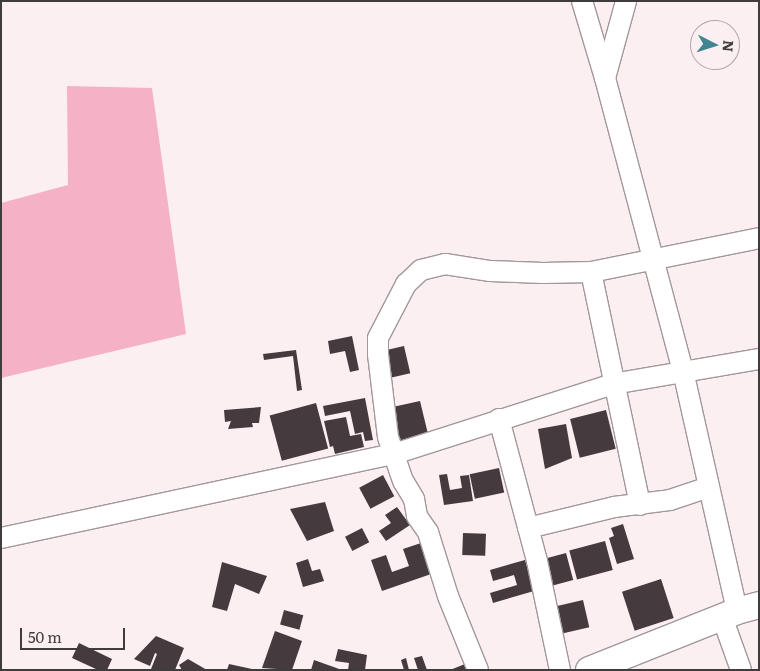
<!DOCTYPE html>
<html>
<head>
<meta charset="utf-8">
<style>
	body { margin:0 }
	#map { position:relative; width:760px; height:671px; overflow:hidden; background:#fbeff2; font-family:Literata,serif }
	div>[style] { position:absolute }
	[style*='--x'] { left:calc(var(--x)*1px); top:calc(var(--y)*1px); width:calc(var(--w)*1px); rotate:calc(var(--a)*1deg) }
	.green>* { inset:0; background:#f5b1c5 }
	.building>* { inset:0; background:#453b3e; transform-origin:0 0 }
	.roads { filter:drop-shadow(1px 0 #a2979a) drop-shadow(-1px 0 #a2979a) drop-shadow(0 1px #a2979a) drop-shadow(0 -1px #a2979a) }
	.minor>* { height:20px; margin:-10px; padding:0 10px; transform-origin:10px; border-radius:10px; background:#fff }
	.major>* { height:26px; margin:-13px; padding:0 13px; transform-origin:13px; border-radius:13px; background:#fff }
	span { translate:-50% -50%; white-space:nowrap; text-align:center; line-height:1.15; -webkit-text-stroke:5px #fbeff2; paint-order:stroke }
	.frame { position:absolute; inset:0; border:2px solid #403b3c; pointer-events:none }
	.north { position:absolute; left:690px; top:20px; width:50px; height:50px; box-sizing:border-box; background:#fbeff2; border:1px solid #b0a7a9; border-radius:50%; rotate:95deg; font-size:14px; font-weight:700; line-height:20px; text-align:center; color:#403b3c }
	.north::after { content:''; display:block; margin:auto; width:18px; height:22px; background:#408692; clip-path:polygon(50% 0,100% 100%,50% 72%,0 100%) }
	.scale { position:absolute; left:20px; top:628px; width:105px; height:22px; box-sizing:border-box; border:2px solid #403b3c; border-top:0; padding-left:6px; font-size:15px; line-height:18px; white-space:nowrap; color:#403b3c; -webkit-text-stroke:4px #fbeff2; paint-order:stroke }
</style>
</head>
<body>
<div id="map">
	<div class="green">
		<i style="clip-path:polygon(67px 86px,152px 88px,186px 334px,1px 378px,1px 203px,68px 185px)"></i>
	</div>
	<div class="building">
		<i style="clip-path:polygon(352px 336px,359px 370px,350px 372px,345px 351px,330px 354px,328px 341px)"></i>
		<i style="left:404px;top:346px;width:28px;height:27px;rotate:77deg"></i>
		<i style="clip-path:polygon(296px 350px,302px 390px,297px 391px,293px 356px,264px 360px,263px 354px)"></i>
		<i style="clip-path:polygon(365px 398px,373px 440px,365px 441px,363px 432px,355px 434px,350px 411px,325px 416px,323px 406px)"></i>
		<i style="clip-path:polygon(420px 401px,428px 434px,397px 447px,388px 408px)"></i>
		<i style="left:316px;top:403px;width:47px;height:48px;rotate:75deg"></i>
		<i style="clip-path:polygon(261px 407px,259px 423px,252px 423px,253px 427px,228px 429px,231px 421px,225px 422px,224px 410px)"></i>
		<i style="left:606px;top:410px;width:40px;height:37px;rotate:76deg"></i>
		<i style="clip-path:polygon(346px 417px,350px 436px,361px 434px,364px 447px,335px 454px,333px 446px,330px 447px,324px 421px)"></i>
		<i style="clip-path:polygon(566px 424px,572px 458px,545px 469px,538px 429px)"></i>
		<i style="left:499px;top:468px;width:25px;height:30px;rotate:78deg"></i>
		<i style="clip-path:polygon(447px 474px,450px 490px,462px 488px,460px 476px,469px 475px,473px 501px,444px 505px,439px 475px)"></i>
		<i style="left:383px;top:475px;width:24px;height:27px;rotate:62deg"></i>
		<i style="clip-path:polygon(325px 502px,334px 531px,307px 541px,290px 509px)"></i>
		<i style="clip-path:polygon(397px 507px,410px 525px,386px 541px,379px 531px,391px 523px,385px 515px)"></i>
		<i style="clip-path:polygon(623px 524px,634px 559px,617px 564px,609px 538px,614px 536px,611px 528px)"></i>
		<i style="left:362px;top:528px;width:16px;height:19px;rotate:63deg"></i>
		<i style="left:463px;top:533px;width:23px;height:22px;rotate:2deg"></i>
		<i style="left:605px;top:541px;width:30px;height:37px;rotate:75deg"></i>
		<i style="clip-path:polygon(424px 542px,434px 573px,382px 591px,371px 560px,386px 555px,392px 572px,409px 566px,403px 549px)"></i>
		<i style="left:566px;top:553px;width:28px;height:25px;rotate:75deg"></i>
		<i style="clip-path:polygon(308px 559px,312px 571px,320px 569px,324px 581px,303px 587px,296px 563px)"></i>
		<i style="clip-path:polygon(525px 560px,534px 591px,493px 603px,490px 593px,517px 585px,514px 575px,493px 581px,490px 570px)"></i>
		<i style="clip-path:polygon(222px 562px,267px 576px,259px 594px,235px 584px,227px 611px,212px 607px)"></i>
		<i style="left:661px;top:579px;width:41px;height:41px;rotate:72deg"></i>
		<i style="left:583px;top:600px;width:28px;height:31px;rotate:77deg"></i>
		<i style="left:284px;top:610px;width:20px;height:15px;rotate:15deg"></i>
		<i style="clip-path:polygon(275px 631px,302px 641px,292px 670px,262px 668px)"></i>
		<i style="clip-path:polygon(156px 636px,184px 648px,175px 670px,151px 669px,157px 654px,155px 653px,150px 666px,134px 659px)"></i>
		<i style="clip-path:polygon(79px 643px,112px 659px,107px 670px,98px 670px,72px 658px)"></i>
		<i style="clip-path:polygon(338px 649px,367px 655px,365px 670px,348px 670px,349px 663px,335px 661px)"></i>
		<i style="clip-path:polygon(422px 656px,427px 670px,418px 670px,414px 658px)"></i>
		<i style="clip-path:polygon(406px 658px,409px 670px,404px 670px,401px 660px)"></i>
		<i style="clip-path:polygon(188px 659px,207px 670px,182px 670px,179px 665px)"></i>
		<i style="clip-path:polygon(314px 660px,342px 670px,311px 670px)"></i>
		<i style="clip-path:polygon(470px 662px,473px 670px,450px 670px)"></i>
		<i style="clip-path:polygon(229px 664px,252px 669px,252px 670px,227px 670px)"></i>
	</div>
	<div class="roads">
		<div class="minor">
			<i style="--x:582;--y:1;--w:80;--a:73.4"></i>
			<i style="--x:605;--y:78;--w:303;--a:75.1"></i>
			<i style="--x:683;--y:371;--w:246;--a:77.3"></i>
			<i style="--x:605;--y:78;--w:80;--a:-74.7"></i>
			<i style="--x:591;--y:272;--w:238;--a:78.1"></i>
			<i style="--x:499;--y:419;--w:147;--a:75"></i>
			<i style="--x:537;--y:561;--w:111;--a:78.1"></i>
			<i style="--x:528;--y:528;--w:89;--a:-13.7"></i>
			<i style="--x:614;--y:507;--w:56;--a:-7.1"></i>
			<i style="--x:670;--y:500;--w:41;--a:-18.4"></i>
			<i style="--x:1;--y:538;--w:402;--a:-12.1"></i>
			<i style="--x:394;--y:454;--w:230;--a:-17.7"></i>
			<i style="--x:613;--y:384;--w:148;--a:-9.7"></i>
			<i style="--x:722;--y:617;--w:56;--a:70.3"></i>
			<i style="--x:478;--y:670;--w:80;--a:-112.1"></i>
			<i style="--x:448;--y:596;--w:67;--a:-107.4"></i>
			<i style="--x:428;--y:532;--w:19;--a:-125"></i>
			<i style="--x:417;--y:516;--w:17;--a:-100"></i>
			<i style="--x:414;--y:499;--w:21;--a:-121"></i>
			<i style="--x:403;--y:481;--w:46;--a:-108.8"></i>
			<i style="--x:388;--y:437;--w:84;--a:-96.9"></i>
			<i style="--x:378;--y:354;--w:16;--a:-90"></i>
			<i style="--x:378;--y:338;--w:61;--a:-62.6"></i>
			<i style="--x:406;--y:284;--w:21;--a:-43"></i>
			<i style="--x:421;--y:270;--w:25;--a:-14"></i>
			<i style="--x:445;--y:264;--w:46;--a:8.8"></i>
			<i style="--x:490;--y:271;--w:53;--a:2.2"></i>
			<i style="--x:543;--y:273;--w:48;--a:-1.2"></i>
			<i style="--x:591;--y:272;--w:171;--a:-11.4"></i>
		</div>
		<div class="major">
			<i style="--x:589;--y:670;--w:159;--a:-21.7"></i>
			<i style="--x:737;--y:611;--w:23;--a:-15"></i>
		</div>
	</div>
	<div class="frame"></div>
	<div class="north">N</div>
	<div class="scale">50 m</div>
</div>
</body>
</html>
